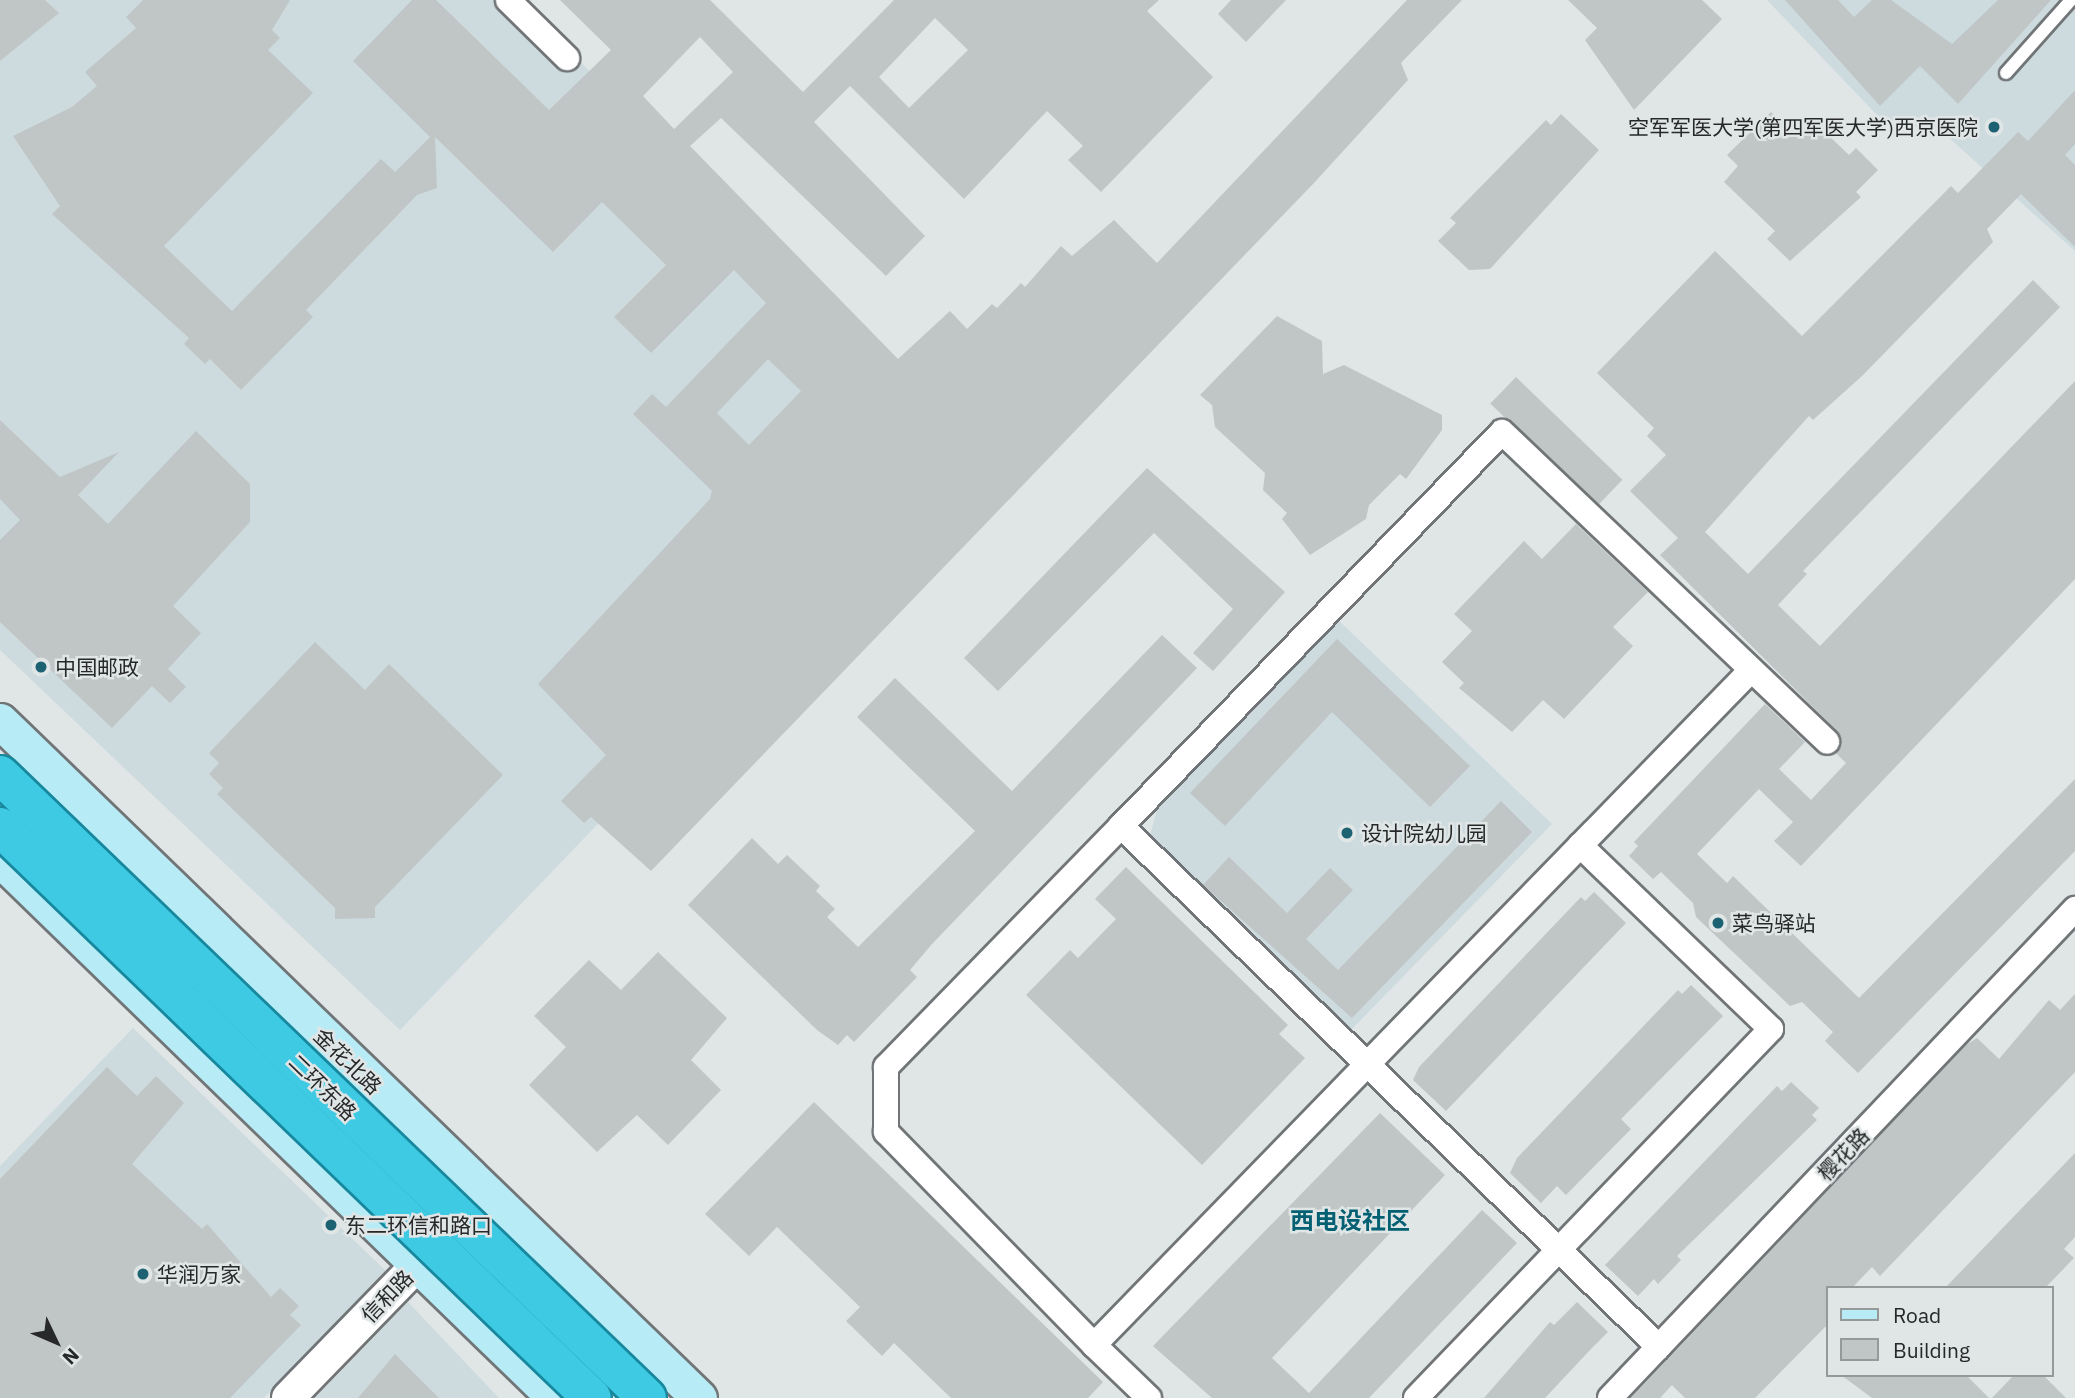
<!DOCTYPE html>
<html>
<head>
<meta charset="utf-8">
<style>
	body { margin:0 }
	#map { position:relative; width:2075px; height:1398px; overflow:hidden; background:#e0e5e6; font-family:"IBM Plex Sans","Noto Sans SC",sans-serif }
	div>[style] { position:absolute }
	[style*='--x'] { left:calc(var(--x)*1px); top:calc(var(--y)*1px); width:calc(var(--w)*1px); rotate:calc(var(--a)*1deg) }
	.built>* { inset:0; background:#cddbdf }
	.building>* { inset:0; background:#c0c5c6; transform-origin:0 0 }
	.roads { filter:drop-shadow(2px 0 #717577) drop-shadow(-2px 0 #717577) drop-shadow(0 2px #717577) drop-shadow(0 -2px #717577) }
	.service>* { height:12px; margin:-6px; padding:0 6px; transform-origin:6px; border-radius:6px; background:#fff }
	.minor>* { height:24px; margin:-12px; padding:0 12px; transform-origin:12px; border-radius:12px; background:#fff }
	.tertiary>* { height:32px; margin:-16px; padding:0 16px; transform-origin:16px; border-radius:16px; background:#fff }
	.secondary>* { height:35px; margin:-17.5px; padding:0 17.5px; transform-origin:17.5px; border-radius:17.5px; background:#b7ebf5 }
	.bridges { filter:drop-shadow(2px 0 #17889e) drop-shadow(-2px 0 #17889e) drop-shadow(0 2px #17889e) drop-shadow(0 -2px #17889e) }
	.trunk-bridge>* { height:38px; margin:-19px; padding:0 19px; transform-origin:19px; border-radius:19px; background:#3fcae4 }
	.dots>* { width:19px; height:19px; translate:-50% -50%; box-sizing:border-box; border:4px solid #e0e5e6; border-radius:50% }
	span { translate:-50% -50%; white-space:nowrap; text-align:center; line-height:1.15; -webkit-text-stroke:5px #e0e5e6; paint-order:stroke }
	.poi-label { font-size:21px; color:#262829 }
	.right { translate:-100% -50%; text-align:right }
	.left { translate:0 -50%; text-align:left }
	.street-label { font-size:21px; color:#262829 }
	.quarter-label { font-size:24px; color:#026072; font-weight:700 }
	.legend { position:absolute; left:1826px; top:1286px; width:228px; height:91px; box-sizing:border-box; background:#e0e5e6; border:2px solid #96999a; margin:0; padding:9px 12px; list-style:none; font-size:21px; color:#262829 }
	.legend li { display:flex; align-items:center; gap:14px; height:35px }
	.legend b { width:35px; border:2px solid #96999a }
	.north { position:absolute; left:21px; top:1307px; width:70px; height:70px; -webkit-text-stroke:5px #e0e5e6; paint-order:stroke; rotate:134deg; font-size:19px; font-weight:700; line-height:28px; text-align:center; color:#262829 }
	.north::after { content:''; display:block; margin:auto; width:24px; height:32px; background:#262829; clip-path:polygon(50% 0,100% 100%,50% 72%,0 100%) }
</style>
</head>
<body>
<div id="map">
	<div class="built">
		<i style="clip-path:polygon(0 0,520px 0,958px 449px,400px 1030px,0 650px)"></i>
		<i style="clip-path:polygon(1767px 0,2075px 0,2075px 251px,1948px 137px,1878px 116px)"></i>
		<i style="clip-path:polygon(1335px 617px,1552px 824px,1347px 1034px,1148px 842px,1158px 807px)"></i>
		<i style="clip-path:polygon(133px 1028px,388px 1273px,264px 1398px,0 1398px,0 1166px)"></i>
		<i style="clip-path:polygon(408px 1302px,499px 1398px,315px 1398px)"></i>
	</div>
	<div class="building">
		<i style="clip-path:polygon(0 0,45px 0,59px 13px,0 61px)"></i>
		<i style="clip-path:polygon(evenodd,143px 0,290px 0,272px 30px,280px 38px,268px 50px,313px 93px,164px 246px,232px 311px,381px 159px,395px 172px,430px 137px,353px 61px,412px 0,436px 0,549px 110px,611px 50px,560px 0,710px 0,803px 92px,894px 0,1159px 0,1147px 11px,1213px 77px,1101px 192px,1068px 160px,1083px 146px,1047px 111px,964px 199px,850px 86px,814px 122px,925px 236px,886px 276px,721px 118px,690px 146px,898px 359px,950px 311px,967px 329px,992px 304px,997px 308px,1021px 283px,1025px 287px,1061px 246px,1072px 256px,1114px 220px,1157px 263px,1407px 0,1462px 0,1401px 63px,1408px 80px,1313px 184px,651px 871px,591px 817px,584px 823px,561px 801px,606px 755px,538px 684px,710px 499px,712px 491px,633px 414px,652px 394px,666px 407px,766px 303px,734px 270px,651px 353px,614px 317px,666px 265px,602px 202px,553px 252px,435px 137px,437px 188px,417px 195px,306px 310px,313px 317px,241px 390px,210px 359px,205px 364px,184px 344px,189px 338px,52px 214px,60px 206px,13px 136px,72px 107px,97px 86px,85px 72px,136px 28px,126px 17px,143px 0,935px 18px,968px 50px,909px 108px,879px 77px,935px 18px,143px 0,700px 37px,733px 72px,674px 129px,643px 96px,700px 37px,143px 0,768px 359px,801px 391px,749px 445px,717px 413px,768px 359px)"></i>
		<i style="clip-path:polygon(1231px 0,1286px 0,1246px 42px,1218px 14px)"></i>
		<i style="clip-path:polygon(1568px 0,1702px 0,1722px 19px,1634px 110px,1585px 40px,1597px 28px)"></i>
		<i style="clip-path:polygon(1785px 0,1838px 0,1854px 17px,1872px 0,1891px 0,1952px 44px,1998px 0,2051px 0,1958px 104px,1920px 66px,1880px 106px)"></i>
		<i style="clip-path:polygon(2075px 90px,2075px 144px,2065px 155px,2075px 165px,2075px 247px,2021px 194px,1987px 229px,1993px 242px,1862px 376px,1813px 420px,1809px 416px,1705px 532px,1748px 574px,2033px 280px,2060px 307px,1803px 571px,1807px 574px,1778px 605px,1820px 646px,2075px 381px,2075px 579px,1801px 866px,1774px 841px,1793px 822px,1759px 789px,1697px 854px,1727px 883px,1733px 876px,1859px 998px,2075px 779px,2075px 851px,1858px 1073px,1825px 1041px,1833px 1032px,1802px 1002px,1790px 1006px,1696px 917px,1693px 903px,1661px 872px,1653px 879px,1629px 856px,1638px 846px,1634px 842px,1765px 704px,1805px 742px,1779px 769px,1811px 800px,1846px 763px,1836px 753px,1842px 745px,1837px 731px,1660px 555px,1678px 538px,1630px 491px,1666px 455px,1647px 436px,1654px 428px,1597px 373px,1715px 251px,1802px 336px,1951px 186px,1958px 193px,2018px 132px,2028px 141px)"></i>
		<i style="clip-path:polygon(1771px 112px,1795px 135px,1806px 123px,1817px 134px,1822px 129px,1849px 155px,1856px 148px,1878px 170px,1856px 192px,1861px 197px,1790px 261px,1767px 239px,1775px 231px,1724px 182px,1738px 166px,1727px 155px)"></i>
		<i style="clip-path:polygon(1561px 114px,1599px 150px,1490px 269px,1469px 270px,1438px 241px,1456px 223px,1450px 218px,1546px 120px,1551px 125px)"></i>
		<i style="clip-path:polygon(1277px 316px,1322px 341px,1323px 374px,1344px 365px,1442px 415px,1442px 430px,1406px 479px,1400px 474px,1369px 505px,1366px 519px,1310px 555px,1282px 519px,1287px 513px,1263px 490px,1265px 473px,1215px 427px,1212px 405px,1200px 395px)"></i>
		<i style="left:1516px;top:377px;width:148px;height:37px;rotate:44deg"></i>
		<i style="clip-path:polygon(0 420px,60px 477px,119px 452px,78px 495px,108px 524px,196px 431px,250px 484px,250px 522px,173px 606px,201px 633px,168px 669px,186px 687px,170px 703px,152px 686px,112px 728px,0 622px,0 540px,20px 520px,0 499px)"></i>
		<i style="clip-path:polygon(1147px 468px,1285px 592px,1213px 671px,1193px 653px,1233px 609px,1154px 533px,998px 691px,964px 658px)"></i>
		<i style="clip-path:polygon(1576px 524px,1648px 592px,1613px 627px,1633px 646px,1564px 719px,1543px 700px,1512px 732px,1459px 688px,1464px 683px,1442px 662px,1472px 631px,1454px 614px,1524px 541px,1542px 559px)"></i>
		<i style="clip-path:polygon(1162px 635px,1197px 668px,932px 944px,910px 970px,917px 977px,854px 1042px,847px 1035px,838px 1045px,817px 1030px,688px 905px,752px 838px,778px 864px,787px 855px,820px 886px,816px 891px,835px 909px,827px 917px,858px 947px,975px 831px,857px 717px,895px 678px,1012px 791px)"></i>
		<i style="clip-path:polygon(1337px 639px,1470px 766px,1430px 807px,1332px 712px,1225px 826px,1190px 793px)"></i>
		<i style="clip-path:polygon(315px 642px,365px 690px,389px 664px,503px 775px,375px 907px,375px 918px,335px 919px,335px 908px,217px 794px,223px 788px,209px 774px,219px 763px,209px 753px)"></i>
		<i style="clip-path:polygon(1501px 801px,1532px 832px,1352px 1018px,1203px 885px,1229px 857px,1287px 913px,1330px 868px,1353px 890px,1306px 939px,1338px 970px)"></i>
		<i style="clip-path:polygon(1126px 867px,1288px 1025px,1279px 1034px,1305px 1058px,1202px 1165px,1026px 995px,1070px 950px,1078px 958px,1116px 919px,1095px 899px)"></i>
		<i style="clip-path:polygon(1594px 892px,1626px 923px,1446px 1111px,1413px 1080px,1419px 1067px,1581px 897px,1585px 901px)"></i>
		<i style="clip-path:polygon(658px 952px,727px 1018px,691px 1060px,721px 1090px,668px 1145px,637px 1115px,597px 1152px,529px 1085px,566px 1047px,534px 1016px,589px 960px,621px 990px)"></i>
		<i style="clip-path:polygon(1691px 985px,1723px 1016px,1621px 1119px,1631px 1129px,1566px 1195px,1557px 1186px,1541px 1203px,1510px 1173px,1517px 1158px,1678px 990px,1682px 994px)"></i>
		<i style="clip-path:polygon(2075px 994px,2075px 1072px,1880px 1276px,1872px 1267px,1852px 1288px,1828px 1288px,1828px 1324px,1755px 1398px,1685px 1398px,1672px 1385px,1660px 1398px,1631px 1398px,1966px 1045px,1977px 1038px,1999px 1059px,2049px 1000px,2060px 1010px)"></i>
		<i style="clip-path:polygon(107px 1067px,137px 1096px,156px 1076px,184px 1103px,132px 1164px,202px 1229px,207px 1224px,271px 1297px,280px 1288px,299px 1306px,290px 1315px,301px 1325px,230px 1398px,0 1398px,0 1179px)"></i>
		<i style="clip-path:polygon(1791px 1082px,1819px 1108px,1812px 1115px,1817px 1120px,1677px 1256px,1681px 1260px,1658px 1284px,1654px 1279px,1638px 1296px,1605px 1265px,1777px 1086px,1782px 1091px)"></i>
		<i style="clip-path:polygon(814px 1102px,1103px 1382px,1088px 1398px,951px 1398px,894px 1343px,882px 1356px,846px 1321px,860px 1307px,777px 1227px,749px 1256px,705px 1214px)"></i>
		<i style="clip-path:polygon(1380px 1113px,1445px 1175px,1272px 1358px,1309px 1393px,1482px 1210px,1517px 1243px,1369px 1398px,1212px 1398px,1153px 1346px)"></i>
		<i style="clip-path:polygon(2075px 1153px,2075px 1237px,2064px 1249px,2074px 1258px,2045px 1288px,1945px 1288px)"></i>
		<i style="clip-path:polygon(1577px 1302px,1608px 1332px,1591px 1349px,1545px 1398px,1484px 1398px,1550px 1322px,1554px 1325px)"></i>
		<i style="clip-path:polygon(395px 1354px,439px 1398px,358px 1398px)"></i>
		<i style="clip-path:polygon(1841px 1375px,1966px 1375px,1989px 1398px,1872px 1398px)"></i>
		<i style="clip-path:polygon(2014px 1375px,2043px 1375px,2066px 1398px,1992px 1398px)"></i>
	</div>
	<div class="roads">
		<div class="service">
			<i style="--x:2006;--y:73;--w:98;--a:-48.3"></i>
		</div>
		<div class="minor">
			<i style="--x:508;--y:0;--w:83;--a:44.5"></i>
			<i style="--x:1094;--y:1345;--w:298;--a:-134.3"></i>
			<i style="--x:886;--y:1132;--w:65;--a:-90"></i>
			<i style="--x:886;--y:1067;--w:337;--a:-45.7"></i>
			<i style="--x:1659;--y:1347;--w:749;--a:-135.92"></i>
			<i style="--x:1121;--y:826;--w:548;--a:-45.96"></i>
			<i style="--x:1502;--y:432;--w:449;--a:43.6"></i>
			<i style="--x:1149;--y:1398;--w:76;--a:-136.1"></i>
			<i style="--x:1094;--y:1345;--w:942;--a:-45.77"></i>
			<i style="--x:1416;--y:1398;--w:512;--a:-46.11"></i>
			<i style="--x:1771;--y:1029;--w:265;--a:-136.1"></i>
			<i style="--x:1610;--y:1398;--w:675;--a:-46.44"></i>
		</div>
		<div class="tertiary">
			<i style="--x:288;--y:1398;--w:209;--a:-45.8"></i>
		</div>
		<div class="secondary">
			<i style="--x:0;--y:721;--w:973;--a:44.08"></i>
			<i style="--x:0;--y:859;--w:774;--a:44.16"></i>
		</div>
	</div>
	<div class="bridges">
		<div class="trunk-bridge">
			<i style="--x:0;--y:775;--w:898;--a:43.92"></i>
			<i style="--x:0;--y:827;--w:822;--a:43.97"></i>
		</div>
	</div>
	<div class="dots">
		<i style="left:1994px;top:127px;background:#1c6273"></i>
		<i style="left:41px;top:667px;background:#1c6273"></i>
		<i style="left:1347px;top:833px;background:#1c6273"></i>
		<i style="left:1718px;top:923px;background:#1c6273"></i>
		<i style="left:331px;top:1225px;background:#1c6273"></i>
		<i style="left:143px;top:1274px;background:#1c6273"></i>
	</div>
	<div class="poi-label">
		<span class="right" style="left:1978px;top:127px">空军军医大学(第四军医大学)西京医院</span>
		<span class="left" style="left:55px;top:667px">中国邮政</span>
		<span class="left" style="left:1361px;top:833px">设计院幼儿园</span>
		<span class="left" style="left:1732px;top:923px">菜鸟驿站</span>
		<span class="left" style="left:345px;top:1225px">东二环信和路口</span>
		<span class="left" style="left:157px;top:1274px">华润万家</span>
	</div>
	<div class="street-label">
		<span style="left:348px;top:1061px;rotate:44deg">金花北路</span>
		<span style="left:323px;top:1087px;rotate:44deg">二环东路</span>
		<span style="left:1843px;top:1154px;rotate:-46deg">樱花路</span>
		<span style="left:387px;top:1296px;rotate:-46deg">信和路</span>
	</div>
	<div class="quarter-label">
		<span style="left:1350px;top:1221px">西电设社区</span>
	</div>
	<ul class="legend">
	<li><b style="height:9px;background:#b7ebf5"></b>Road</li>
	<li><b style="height:19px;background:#c0c5c6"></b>Building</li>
	</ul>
	<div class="north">N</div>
</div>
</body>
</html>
